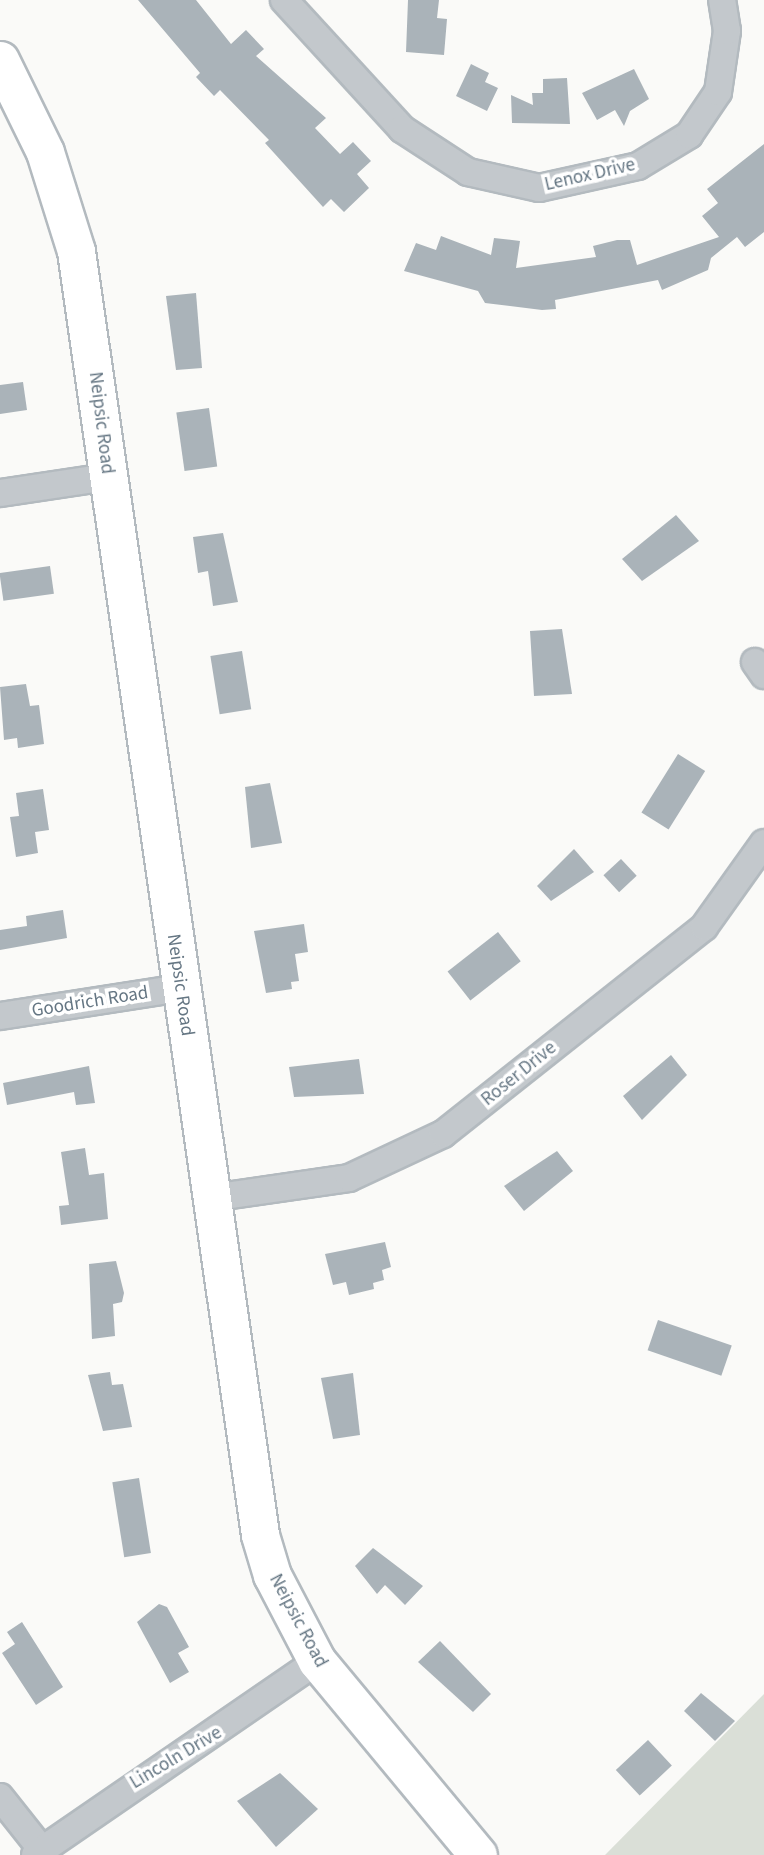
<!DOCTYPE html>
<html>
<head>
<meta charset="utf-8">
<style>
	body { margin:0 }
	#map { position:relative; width:764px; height:1855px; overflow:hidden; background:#fafaf8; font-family:"Source Sans 3",sans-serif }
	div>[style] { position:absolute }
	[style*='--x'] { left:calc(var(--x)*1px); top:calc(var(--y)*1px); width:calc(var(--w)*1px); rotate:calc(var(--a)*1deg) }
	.green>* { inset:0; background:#dadfd7 }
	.building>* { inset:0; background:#aab3b9; transform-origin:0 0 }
	.roads { filter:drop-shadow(2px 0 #b3babf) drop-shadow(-2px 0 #b3babf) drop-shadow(0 2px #b3babf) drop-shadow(0 -2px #b3babf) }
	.street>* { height:26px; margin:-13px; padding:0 13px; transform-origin:13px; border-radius:13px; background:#c3c8cc }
	.secondary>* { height:37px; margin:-18.5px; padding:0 18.5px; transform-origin:18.5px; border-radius:18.5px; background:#fff }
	span { translate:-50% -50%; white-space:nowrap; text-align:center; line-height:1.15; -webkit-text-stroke:7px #fff; paint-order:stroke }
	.street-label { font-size:19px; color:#657683 }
</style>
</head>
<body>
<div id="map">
	<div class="green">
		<i style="clip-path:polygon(764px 1694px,764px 1855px,605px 1855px)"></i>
	</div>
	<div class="building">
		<i style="clip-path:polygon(138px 0,196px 0,231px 44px,246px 30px,264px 49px,256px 56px,326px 118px,315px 128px,340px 154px,353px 142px,371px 161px,357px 174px,369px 188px,344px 212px,331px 199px,323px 207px,265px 143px,269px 140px,220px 90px,214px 96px,196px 77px,200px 73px)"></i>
		<i style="clip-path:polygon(408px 0,439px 0,437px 18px,447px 19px,444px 55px,406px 52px)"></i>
		<i style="clip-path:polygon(471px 64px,489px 73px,485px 82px,498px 88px,487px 111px,456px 96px)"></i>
		<i style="clip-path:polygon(634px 69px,649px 99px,630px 111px,624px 126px,615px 110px,597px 120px,582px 93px)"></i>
		<i style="clip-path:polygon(567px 78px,570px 124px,512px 123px,511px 95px,533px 105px,532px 93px,543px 93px,543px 79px)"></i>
		<i style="clip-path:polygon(764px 144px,764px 232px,745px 247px,737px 237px,711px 258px,708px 270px,662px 290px,658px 280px,555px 300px,556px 309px,542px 310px,485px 303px,478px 291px,404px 271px,416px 243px,436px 250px,441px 236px,491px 255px,494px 238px,520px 241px,516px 268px,596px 257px,593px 246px,617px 240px,630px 240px,637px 265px,719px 237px,702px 216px,718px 203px,707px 189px)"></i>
		<i style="clip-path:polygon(196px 293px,202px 368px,176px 370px,166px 296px)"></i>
		<i style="clip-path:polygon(23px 382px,27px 410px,0 414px,0 385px)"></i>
		<i style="left:209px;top:408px;width:59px;height:33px;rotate:82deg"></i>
		<i style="clip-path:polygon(676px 515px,699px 541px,642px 581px,622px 559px)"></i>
		<i style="clip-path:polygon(223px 533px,238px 602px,213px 606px,208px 571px,198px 573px,193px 537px)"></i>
		<i style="left:50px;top:566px;width:28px;height:51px;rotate:82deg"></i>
		<i style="clip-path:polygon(562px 629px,572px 694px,534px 696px,530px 631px)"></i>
		<i style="left:242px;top:651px;width:59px;height:32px;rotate:81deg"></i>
		<i style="clip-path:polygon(26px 684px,30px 706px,39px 705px,44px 744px,18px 748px,17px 738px,4px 740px,0 687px)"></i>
		<i style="left:678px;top:754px;width:32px;height:69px;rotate:32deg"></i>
		<i style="clip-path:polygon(270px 783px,282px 843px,251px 848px,245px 787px)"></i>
		<i style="clip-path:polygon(43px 789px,49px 830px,35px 832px,38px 853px,16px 857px,10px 817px,19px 816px,16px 793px)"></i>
		<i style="clip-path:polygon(574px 849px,594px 872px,551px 901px,537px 886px)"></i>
		<i style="left:621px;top:859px;width:23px;height:24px;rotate:47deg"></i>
		<i style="clip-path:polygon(63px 910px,67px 938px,0 950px,0 930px,27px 926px,26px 916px)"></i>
		<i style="clip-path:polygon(304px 924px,308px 952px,295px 954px,299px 981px,291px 982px,292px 989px,266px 993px,254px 931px)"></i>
		<i style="left:498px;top:932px;width:37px;height:64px;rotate:52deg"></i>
		<i style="clip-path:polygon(671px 1055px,687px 1075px,642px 1120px,623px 1096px)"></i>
		<i style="clip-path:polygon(359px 1059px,364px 1094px,294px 1097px,289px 1067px)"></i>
		<i style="clip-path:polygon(89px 1066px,95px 1103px,76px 1105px,74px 1092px,7px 1105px,3px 1083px)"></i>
		<i style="clip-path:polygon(85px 1148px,89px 1175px,104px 1173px,108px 1219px,61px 1225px,59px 1206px,69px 1205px,61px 1152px)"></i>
		<i style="clip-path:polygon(557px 1151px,573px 1171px,524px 1211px,504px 1186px)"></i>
		<i style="clip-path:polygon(385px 1242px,391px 1267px,382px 1270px,384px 1280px,373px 1283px,374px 1289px,349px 1295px,346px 1282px,333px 1285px,325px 1254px)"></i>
		<i style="clip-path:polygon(116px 1261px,124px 1293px,122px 1302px,113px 1304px,115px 1336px,92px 1339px,89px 1264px)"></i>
		<i style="left:658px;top:1320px;width:78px;height:32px;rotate:19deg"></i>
		<i style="clip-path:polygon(110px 1372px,112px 1385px,123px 1384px,132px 1427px,103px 1431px,88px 1375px)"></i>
		<i style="clip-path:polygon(353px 1373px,360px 1435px,333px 1439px,321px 1378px)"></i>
		<i style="left:139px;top:1478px;width:76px;height:27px;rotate:81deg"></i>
		<i style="clip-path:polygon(373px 1548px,423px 1586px,405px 1605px,385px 1585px,377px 1594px,355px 1566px)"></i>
		<i style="clip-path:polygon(159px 1604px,167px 1607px,189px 1647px,178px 1653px,189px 1672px,170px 1683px,137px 1622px)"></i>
		<i style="clip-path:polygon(22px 1622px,63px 1687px,36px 1705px,2px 1653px,15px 1644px,7px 1632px)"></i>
		<i style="clip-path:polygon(440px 1641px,491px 1694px,473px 1712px,418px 1662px)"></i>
		<i style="clip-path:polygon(701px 1693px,735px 1721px,715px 1741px,684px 1711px)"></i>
		<i style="left:648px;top:1740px;width:35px;height:44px;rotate:47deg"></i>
		<i style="clip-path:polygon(280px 1773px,318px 1809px,276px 1847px,237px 1801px)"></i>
	</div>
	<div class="roads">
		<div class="street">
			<i style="--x:284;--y:0;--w:175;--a:47.5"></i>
			<i style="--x:402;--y:129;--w:79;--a:33.1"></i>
			<i style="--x:468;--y:172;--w:73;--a:12.7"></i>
			<i style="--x:539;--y:188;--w:101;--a:-12.5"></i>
			<i style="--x:638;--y:166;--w:60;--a:-31.3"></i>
			<i style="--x:689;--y:135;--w:52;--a:-56"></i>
			<i style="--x:718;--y:92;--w:62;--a:-81.6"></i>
			<i style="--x:727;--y:31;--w:31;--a:-99"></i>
			<i style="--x:0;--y:493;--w:108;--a:-8.5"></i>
			<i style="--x:755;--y:662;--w:16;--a:55"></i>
			<i style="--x:0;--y:1016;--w:182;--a:-8.8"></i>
			<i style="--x:211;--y:1198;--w:139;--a:-8.2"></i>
			<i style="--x:349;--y:1178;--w:104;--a:-25.1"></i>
			<i style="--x:443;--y:1134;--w:333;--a:-38.4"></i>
			<i style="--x:704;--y:927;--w:103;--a:-54.5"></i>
			<i style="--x:0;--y:1797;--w:68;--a:51.6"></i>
			<i style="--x:35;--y:1855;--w:342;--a:-34.5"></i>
		</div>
		<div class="secondary">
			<i style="--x:0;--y:60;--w:102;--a:63.9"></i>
			<i style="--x:45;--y:152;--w:104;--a:72.6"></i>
			<i style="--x:76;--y:251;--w:1297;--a:81.84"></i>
			<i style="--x:260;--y:1535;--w:42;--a:73.3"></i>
			<i style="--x:272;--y:1575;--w:97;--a:62.4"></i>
			<i style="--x:317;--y:1661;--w:252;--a:50.3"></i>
		</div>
	</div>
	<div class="street-label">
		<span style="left:590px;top:175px;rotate:-13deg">Lenox Drive</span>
		<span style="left:101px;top:423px;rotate:83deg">Neipsic Road</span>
		<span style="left:180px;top:985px;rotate:82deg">Neipsic Road</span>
		<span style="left:90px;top:1002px;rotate:-9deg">Goodrich Road</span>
		<span style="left:519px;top:1074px;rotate:-39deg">Roser Drive</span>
		<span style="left:298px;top:1621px;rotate:62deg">Neipsic Road</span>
		<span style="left:176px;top:1758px;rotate:-31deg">Lincoln Drive</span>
	</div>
</div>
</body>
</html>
